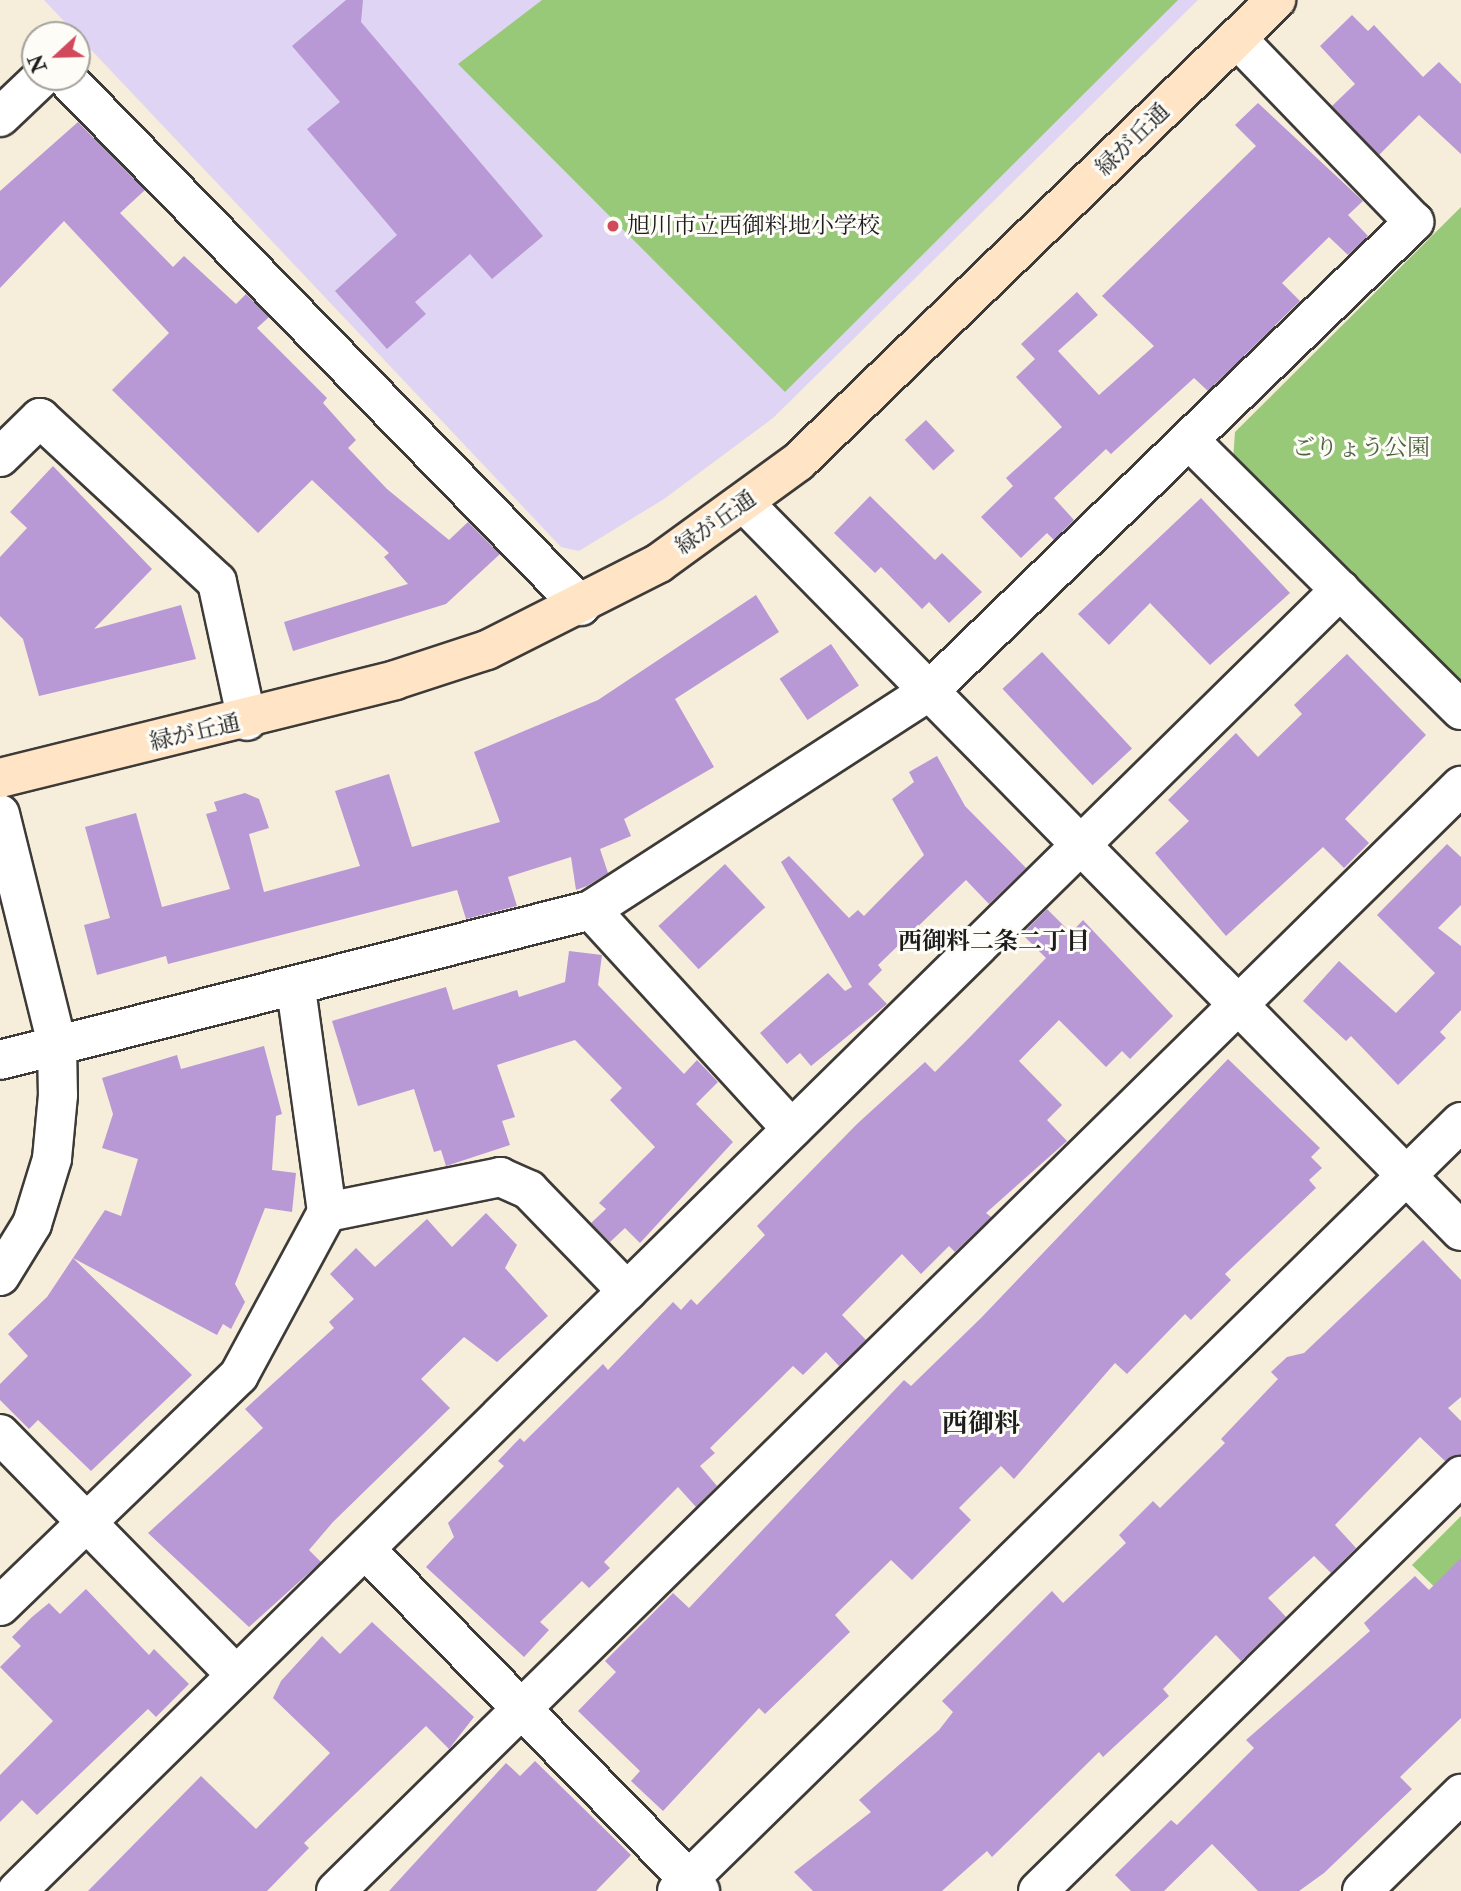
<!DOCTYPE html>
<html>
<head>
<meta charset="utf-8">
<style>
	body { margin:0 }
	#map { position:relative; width:1461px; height:1891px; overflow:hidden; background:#f6edda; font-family:"IM FELL Double Pica","Noto Serif JP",serif }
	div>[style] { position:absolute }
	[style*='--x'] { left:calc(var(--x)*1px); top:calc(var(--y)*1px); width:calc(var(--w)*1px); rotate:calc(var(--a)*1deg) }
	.built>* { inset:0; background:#e0d4f4 }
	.green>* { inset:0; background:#98c978 }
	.building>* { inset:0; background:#b899d5; transform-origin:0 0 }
	.roads { filter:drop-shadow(2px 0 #3d3b38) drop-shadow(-2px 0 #3d3b38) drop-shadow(0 2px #3d3b38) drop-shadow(0 -2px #3d3b38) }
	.street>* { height:38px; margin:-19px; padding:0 19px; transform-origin:19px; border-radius:19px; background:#fff }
	.secondary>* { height:38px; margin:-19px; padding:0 19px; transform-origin:19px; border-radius:19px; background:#ffe4c6 }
	.dots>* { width:19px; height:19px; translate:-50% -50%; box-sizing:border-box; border:4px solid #fdfcf7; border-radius:50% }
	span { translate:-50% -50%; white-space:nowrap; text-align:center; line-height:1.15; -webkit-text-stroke:6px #fdfcf7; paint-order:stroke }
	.street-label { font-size:23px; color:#1c1c1c }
	.poi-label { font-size:23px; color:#1c1c1c }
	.left { translate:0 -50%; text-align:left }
	.park-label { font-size:23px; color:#4e6141 }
	.neighbourhood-label { font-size:24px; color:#1c1c1c; font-weight:700 }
	.quarter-label { font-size:26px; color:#1c1c1c; font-weight:700 }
	.north { position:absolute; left:21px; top:21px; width:70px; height:70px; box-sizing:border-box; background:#fdfcf7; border:2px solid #a3a29f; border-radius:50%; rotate:248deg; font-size:19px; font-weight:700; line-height:28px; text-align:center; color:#1c1c1c }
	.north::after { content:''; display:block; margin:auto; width:24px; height:32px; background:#d1495b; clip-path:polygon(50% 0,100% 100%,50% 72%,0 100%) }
</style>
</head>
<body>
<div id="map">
	<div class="built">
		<i style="clip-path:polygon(44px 0,1198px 0,773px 418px,664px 499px,579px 551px,561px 547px)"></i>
	</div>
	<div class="green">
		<i style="clip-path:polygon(542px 0,1178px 0,785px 392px,458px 64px)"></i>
		<i style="clip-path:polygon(1461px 207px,1461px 687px,1233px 461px,1235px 432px)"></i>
		<i style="clip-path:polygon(1461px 1516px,1461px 1613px,1412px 1565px)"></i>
	</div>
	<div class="building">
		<i style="clip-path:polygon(346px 0,363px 0,361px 22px,543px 236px,492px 279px,470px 254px,415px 302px,426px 314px,387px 349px,335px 291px,397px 235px,307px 129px,340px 102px,292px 46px)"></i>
		<i style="clip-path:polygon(1352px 15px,1368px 31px,1374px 25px,1423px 77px,1439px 62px,1461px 84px,1461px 154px,1419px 115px,1379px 155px,1332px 106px,1355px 84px,1320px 46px)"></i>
		<i style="clip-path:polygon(1258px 103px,1363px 201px,1348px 215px,1368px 236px,1348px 255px,1329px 237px,1282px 283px,1300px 301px,1208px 391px,1194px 378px,1111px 454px,1106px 449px,1054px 498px,1074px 520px,1054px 540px,1047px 533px,1021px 558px,981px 517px,1013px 486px,1006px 478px,1062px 427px,1016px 377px,1035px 359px,1021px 344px,1077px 292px,1098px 315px,1058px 351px,1099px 395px,1154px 346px,1102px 296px,1256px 146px,1235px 125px)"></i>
		<i style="clip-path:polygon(78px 122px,145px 190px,120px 213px,173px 267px,184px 256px,236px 304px,246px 294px,269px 317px,257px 328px,327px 398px,323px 403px,356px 440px,348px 448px,387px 489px,449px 540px,468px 522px,500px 554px,446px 604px,293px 651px,284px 622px,408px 584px,384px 557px,389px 553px,312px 480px,258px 533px,112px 390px,169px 333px,64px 221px,0 288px,0 191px)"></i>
		<i style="left:926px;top:420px;width:42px;height:29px;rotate:47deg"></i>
		<i style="clip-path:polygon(53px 466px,152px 569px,94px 629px,181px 605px,196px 659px,39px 696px,23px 639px,0 616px,0 557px,27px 528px,10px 512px)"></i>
		<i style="clip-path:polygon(870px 496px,935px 560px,942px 553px,982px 592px,949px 623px,929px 602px,922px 609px,881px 567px,875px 573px,834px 533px)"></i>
		<i style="clip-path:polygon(1201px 498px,1290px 593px,1210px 665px,1150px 603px,1109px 645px,1078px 614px)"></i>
		<i style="clip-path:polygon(756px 595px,779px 632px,675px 699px,714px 767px,624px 819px,631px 836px,600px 849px,608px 873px,587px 886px,576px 890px,571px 857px,508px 877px,517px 906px,466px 919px,457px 890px,168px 964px,166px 956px,97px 975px,84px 925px,110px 918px,85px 827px,136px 813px,162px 907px,230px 889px,206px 814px,217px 811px,214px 802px,245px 793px,259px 799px,269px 828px,249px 834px,264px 892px,360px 866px,335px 791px,389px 774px,412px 847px,500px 822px,474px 752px,598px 700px)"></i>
		<i style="left:831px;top:644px;width:50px;height:62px;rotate:56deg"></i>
		<i style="left:1042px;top:652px;width:132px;height:54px;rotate:47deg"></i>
		<i style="clip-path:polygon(1347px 654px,1426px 735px,1345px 819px,1369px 843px,1344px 868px,1323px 847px,1226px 936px,1155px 853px,1189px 821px,1168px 800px,1236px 733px,1258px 757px,1302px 714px,1294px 705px)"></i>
		<i style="clip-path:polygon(937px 756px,965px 806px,1026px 868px,989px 904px,966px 880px,878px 965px,882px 970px,868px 984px,887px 1004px,811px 1066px,800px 1053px,787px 1064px,760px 1033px,828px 973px,845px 991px,852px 987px,781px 862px,789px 856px,849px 918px,858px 910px,864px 916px,924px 855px,892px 799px,914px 782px,909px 772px)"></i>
		<i style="clip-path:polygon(1447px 844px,1461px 857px,1461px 905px,1438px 928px,1461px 946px,1461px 1010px,1440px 1032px,1446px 1038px,1398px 1085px,1351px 1036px,1346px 1041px,1303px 1001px,1339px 961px,1396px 1013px,1435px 973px,1377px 915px)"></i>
		<i style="left:725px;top:864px;width:59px;height:91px;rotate:47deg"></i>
		<i style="clip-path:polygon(1047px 909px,1071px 933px,1083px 920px,1173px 1016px,1130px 1059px,1122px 1051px,1106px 1067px,1059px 1020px,1019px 1061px,1062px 1105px,1047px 1120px,1067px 1141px,986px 1213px,991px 1217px,955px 1252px,949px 1246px,921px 1274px,902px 1254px,842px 1315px,866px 1340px,839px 1366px,826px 1352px,803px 1375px,793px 1366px,710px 1448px,715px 1453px,700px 1466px,717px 1486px,696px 1507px,678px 1487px,604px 1562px,610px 1568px,589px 1588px,582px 1581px,540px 1622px,549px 1630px,524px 1657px,426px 1567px,454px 1537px,448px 1523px,504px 1466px,498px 1461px,520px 1438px,524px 1442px,603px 1364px,608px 1370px,673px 1302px,681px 1310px,691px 1299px,697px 1305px,765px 1235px,757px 1226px,857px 1124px,925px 1062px,935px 1072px,970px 1037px,1046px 958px,1022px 934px)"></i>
		<i style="clip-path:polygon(569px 951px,602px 955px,598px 985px,684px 1074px,697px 1060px,718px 1082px,696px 1104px,733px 1142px,640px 1243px,625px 1228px,610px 1242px,591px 1223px,606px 1209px,599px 1203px,655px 1147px,610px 1100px,622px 1088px,575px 1040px,497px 1065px,515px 1117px,502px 1121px,510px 1145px,446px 1166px,441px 1150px,434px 1152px,414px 1089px,358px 1106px,332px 1021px,446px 987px,453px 1010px,517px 990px,519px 997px,565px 982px)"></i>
		<i style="clip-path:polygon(264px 1046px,282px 1114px,276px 1116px,272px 1170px,296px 1173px,292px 1212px,265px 1208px,235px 1284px,245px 1302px,231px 1329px,223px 1324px,217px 1335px,73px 1258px,105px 1210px,121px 1216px,138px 1159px,102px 1148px,113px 1114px,102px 1078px,177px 1055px,181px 1069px)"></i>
		<i style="clip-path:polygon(1228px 1059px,1320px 1148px,1311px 1157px,1322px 1168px,1309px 1180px,1316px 1188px,1225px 1274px,1231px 1280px,1191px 1320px,1185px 1314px,1127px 1374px,1115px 1363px,1014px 1479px,1001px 1466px,959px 1508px,971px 1520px,912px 1580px,891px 1560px,835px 1615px,850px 1632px,765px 1714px,759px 1708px,663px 1811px,631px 1781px,640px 1771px,578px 1711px,616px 1672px,605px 1661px,673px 1593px,689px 1608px,904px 1380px,911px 1386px,981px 1318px)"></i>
		<i style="clip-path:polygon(486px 1213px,517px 1245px,505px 1268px,548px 1316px,497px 1362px,464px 1337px,421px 1379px,450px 1408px,333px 1522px,309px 1550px,321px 1562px,249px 1627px,148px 1533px,263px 1428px,245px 1409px,334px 1328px,329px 1322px,354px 1299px,330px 1274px,356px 1248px,375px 1267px,427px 1219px,452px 1247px)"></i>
		<i style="clip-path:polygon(1423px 1240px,1461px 1280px,1461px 1397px,1448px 1408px,1461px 1421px,1461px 1455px,1445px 1461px,1420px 1437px,1335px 1525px,1356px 1548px,1331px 1573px,1314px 1556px,1268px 1598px,1286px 1617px,1241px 1661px,1216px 1635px,1163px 1689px,1169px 1696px,1103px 1757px,1099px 1752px,992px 1857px,987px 1851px,942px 1891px,813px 1891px,794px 1872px,871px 1812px,859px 1800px,939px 1730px,953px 1712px,942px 1701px,1052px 1591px,1063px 1603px,1126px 1543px,1119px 1535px,1153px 1501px,1160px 1508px,1225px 1443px,1221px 1439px,1278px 1379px,1271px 1372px,1287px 1357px,1304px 1353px)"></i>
		<i style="clip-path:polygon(73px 1258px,192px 1375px,91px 1471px,38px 1420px,29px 1429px,0 1400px,0 1384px,28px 1356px,8px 1334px,47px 1297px)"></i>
		<i style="clip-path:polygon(1461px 1558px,1461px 1718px,1400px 1777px,1412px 1789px,1324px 1873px,1299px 1891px,1258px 1891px,1212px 1844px,1164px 1891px,1131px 1891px,1115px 1875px,1171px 1820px,1177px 1825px,1254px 1748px,1246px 1740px,1370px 1631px,1364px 1623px,1415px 1576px,1429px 1590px)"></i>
		<i style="clip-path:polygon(86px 1589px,149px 1655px,154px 1649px,189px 1684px,156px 1717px,148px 1709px,37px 1815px,22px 1800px,0 1822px,0 1775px,53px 1721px,0 1667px,21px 1646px,12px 1637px,32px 1617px,49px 1603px,60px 1614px)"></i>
		<i style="clip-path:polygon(372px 1622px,474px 1717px,449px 1749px,426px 1726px,304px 1843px,309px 1848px,267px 1891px,88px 1891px,201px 1776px,256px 1829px,330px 1753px,273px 1698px,281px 1681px,322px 1636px,340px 1654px)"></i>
		<i style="clip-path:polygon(535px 1761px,631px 1855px,596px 1891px,389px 1891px,506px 1763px,520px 1776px)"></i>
	</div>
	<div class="roads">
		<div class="street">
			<i style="--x:65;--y:77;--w:739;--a:45.71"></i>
			<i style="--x:0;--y:117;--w:58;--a:-43.6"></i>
			<i style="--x:1192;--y:443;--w:379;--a:44.8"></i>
			<i style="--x:0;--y:457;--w:56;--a:-44.3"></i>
			<i style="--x:40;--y:418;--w:241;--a:42.8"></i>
			<i style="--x:217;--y:582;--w:142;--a:77.8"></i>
			<i style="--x:746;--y:505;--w:1019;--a:45.44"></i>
			<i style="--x:0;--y:814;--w:238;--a:76.1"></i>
			<i style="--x:57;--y:1045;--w:50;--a:88.9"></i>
			<i style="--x:58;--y:1095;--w:64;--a:95.4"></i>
			<i style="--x:52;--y:1159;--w:68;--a:107.1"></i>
			<i style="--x:32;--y:1224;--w:61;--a:121.6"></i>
			<i style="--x:591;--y:910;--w:297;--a:47.5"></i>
			<i style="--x:0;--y:1060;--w:610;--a:-14.24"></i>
			<i style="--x:591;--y:910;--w:403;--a:-32.9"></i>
			<i style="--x:929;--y:691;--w:675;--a:-44.04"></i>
			<i style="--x:1414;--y:222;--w:253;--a:-134"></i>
			<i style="--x:327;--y:1212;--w:177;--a:-11.4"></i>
			<i style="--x:500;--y:1177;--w:32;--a:24"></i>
			<i style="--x:529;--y:1190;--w:141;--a:45.9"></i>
			<i style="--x:0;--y:1434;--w:337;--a:45.6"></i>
			<i style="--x:365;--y:1549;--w:479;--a:45.6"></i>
			<i style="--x:0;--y:1606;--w:332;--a:-44"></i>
			<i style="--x:239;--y:1375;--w:185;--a:-61.6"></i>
			<i style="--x:327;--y:1212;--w:225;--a:-97.9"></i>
			<i style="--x:17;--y:1891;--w:1856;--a:-44.52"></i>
			<i style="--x:336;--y:1891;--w:1577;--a:-44.49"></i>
			<i style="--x:677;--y:1891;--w:1098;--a:-44.45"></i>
			<i style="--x:1038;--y:1891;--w:593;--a:-44.45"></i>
			<i style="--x:1362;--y:1891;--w:139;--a:-44.4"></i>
		</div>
		<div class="secondary">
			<i style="--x:0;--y:778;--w:407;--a:-13.9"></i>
			<i style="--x:395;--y:680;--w:97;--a:-18.1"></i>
			<i style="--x:487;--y:650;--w:193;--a:-26.8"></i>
			<i style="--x:659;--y:563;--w:172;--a:-36"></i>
			<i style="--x:798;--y:462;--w:665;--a:-44.02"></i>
		</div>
	</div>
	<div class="dots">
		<i style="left:613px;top:226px;background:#d1495b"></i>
	</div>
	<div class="street-label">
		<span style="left:1133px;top:140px;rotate:-44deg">緑が丘通</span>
		<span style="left:716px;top:523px;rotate:-35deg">緑が丘通</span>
		<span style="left:195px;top:733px;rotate:-13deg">緑が丘通</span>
	</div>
	<div class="poi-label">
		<span class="left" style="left:627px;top:226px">旭川市立西御料地小学校</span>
	</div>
	<div class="park-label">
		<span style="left:1361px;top:448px">ごりょう公園</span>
	</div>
	<div class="neighbourhood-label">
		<span style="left:994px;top:942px">西御料二条二丁目</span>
	</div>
	<div class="quarter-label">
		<span style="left:981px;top:1425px">西御料</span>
	</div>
	<div class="north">N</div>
</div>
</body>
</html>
